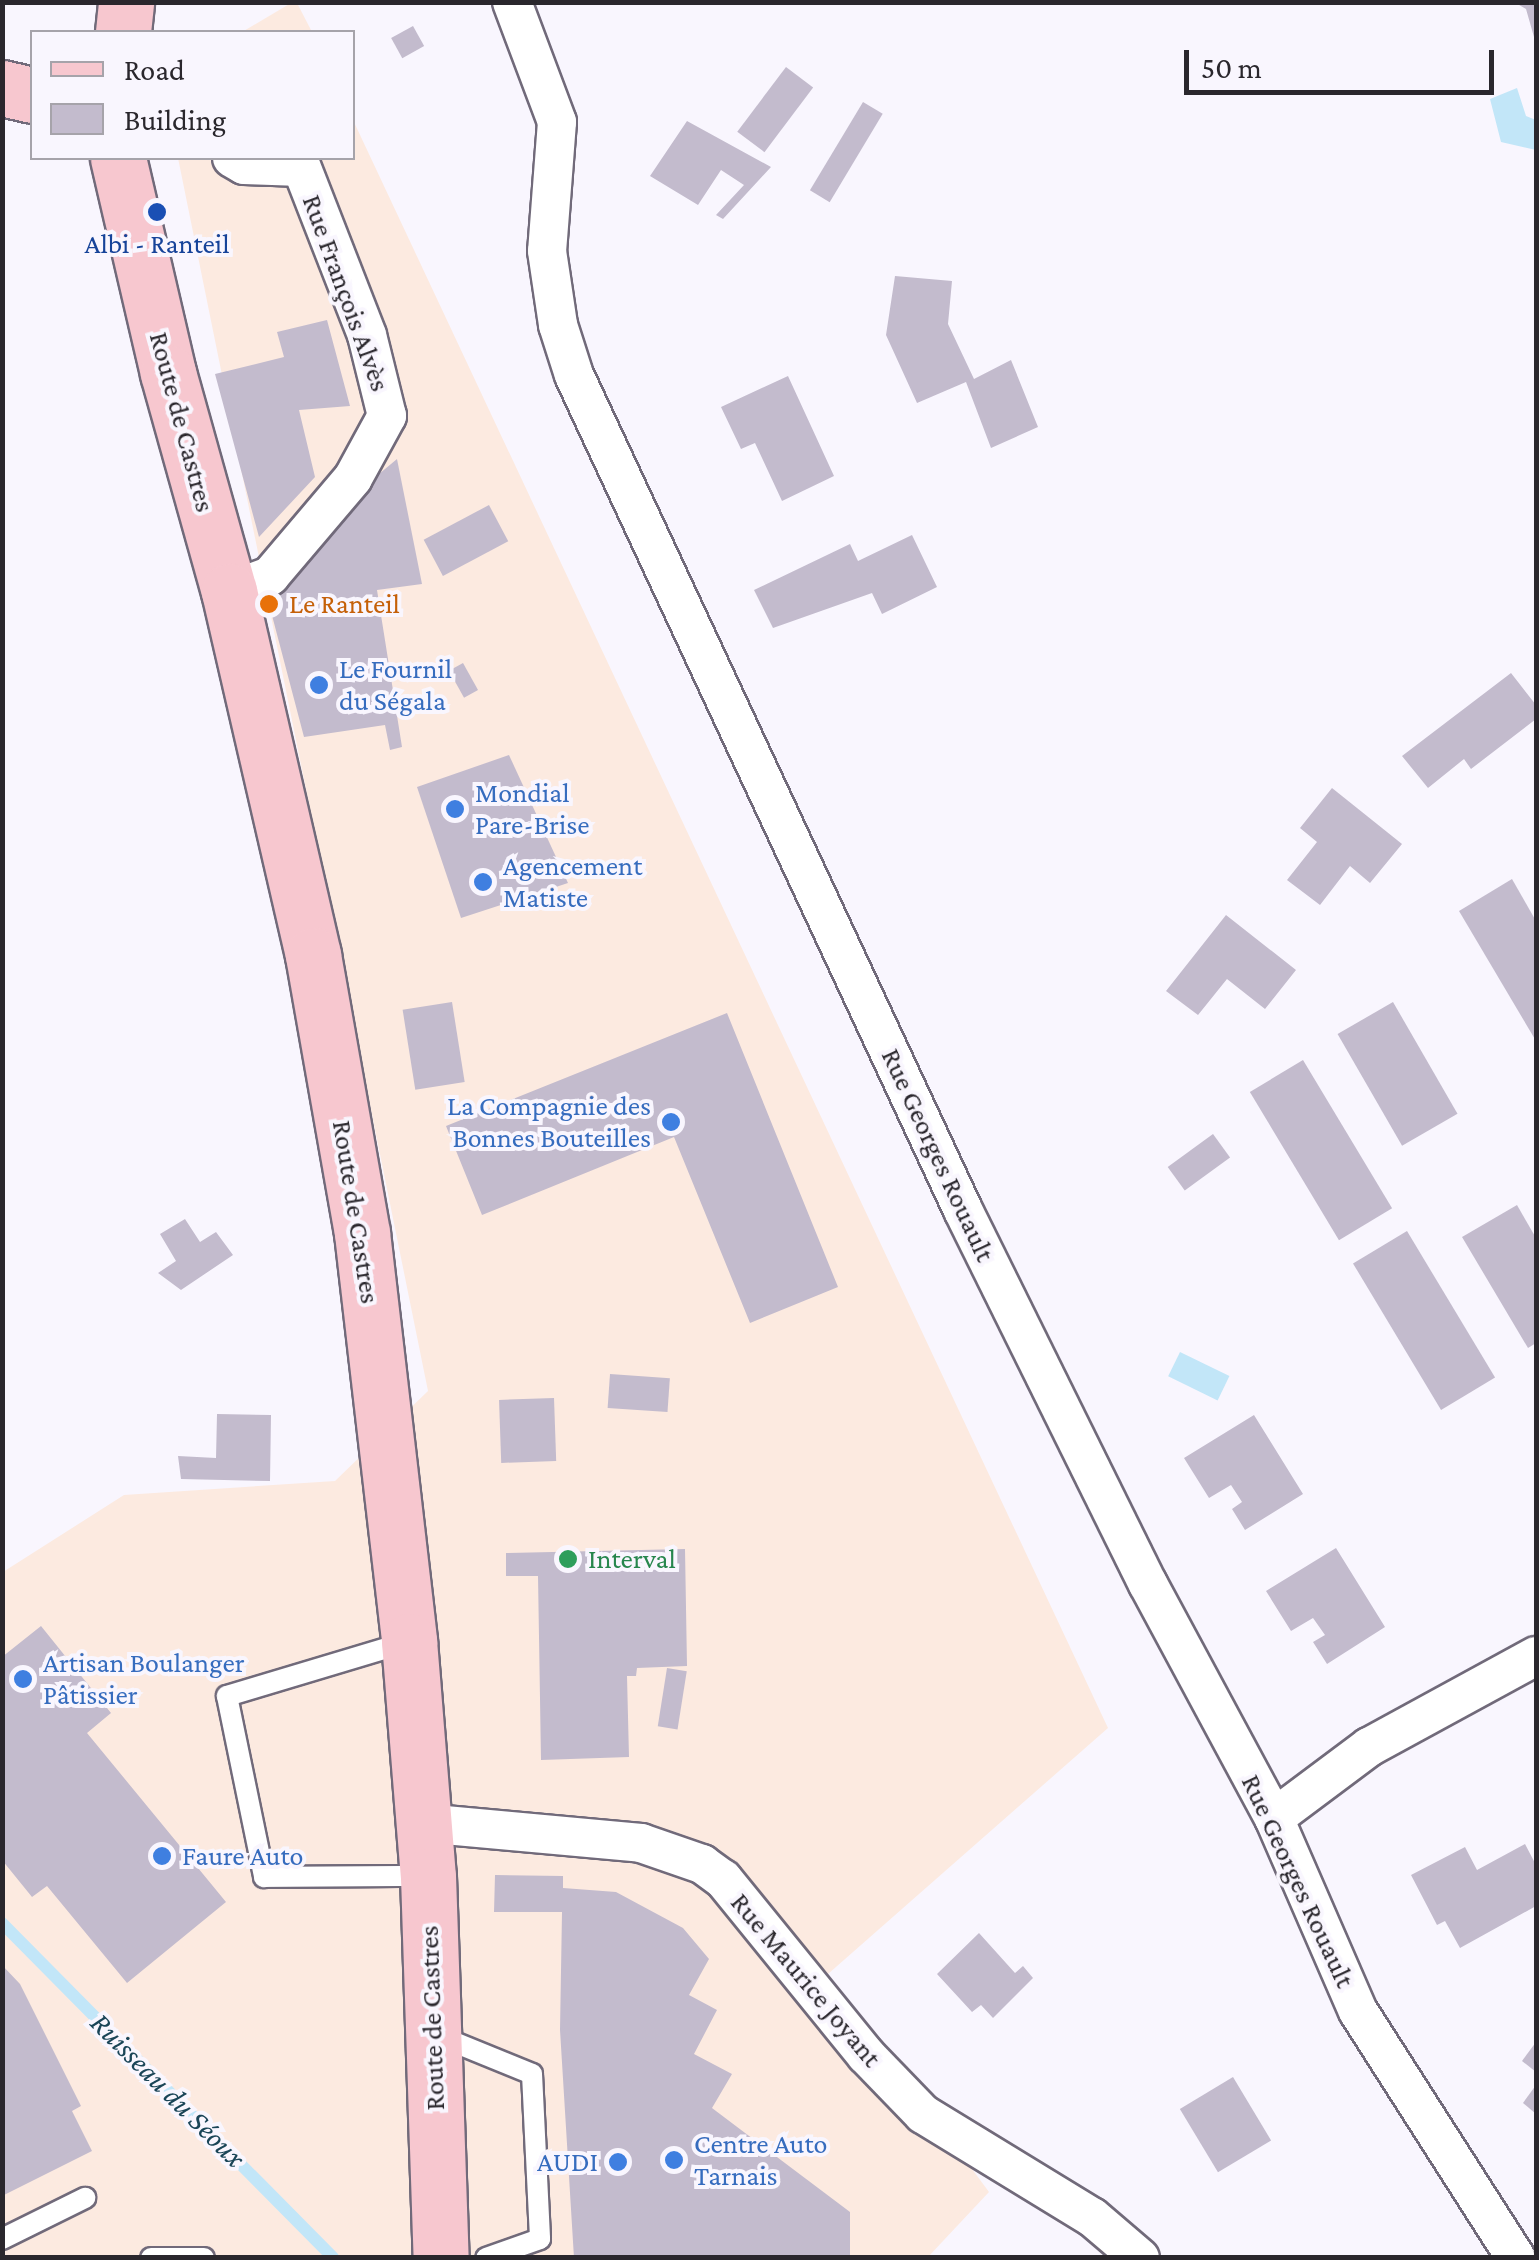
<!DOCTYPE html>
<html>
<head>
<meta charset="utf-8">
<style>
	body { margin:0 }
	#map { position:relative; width:1539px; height:2260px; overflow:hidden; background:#f9f6fe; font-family:"Crimson Pro",serif }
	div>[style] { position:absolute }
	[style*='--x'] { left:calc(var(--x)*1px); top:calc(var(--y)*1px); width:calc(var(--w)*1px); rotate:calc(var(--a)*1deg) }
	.commercial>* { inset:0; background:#fceae0 }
	.water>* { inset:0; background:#c2e6f8; transform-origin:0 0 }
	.stream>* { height:12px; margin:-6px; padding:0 6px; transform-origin:6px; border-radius:6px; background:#c2e6f8 }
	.building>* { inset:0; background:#c3bbcd; transform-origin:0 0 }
	.roads { filter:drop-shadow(2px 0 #716a7a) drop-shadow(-2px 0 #716a7a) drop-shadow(0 2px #716a7a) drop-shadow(0 -2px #716a7a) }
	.service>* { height:20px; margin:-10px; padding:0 10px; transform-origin:10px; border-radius:10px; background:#fff }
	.minor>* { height:38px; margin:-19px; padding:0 19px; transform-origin:19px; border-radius:19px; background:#fff }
	.primary>* { height:55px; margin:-27.5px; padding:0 27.5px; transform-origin:27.5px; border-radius:27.5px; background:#f7c7cf }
	.dots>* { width:28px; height:28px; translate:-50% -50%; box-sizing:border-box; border:5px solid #f9f6fe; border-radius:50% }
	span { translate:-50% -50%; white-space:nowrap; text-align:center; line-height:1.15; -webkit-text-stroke:8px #f9f6fe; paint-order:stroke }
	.transit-label { font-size:28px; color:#164399 }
	.street-label { font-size:28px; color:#2a272d }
	.food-label { font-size:28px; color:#c56008 }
	.left { translate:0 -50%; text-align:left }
	.shop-label { font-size:28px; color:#366cbe }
	.right { translate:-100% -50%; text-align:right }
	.leisure-label { font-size:28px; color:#27864d }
	.water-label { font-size:30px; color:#1a4557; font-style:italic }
	.frame { position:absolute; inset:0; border:5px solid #2a272d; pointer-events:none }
	.legend { position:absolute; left:30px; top:30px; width:325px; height:130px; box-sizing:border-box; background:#f9f6fe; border:2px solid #a6a3aa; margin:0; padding:12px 18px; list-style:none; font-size:30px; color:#2a272d }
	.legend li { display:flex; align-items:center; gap:20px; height:50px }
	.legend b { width:50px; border:2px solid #a6a3aa }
	.scale { position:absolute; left:1184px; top:50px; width:310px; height:45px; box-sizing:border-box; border:5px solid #2a272d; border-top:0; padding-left:12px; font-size:30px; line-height:35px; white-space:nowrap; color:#2a272d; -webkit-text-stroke:8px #f9f6fe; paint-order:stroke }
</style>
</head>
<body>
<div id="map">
	<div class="commercial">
		<i style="clip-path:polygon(291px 3px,297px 3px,312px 32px,242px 32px)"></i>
		<i style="clip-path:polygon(353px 120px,1108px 1728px,828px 1974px,989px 2192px,928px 2257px,3px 2258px,3px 1572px,124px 1495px,335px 1481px,428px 1391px,178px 158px,352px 158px)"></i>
	</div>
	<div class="water">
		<i style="clip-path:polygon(1517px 88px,1526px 116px,1536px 120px,1536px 150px,1501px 142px,1490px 99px)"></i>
		<i style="left:1180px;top:1352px;width:55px;height:27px;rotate:26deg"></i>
	</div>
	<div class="stream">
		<i style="--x:2;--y:1923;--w:471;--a:45.3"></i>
	</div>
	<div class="building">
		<i style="clip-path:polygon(1514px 2px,1536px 2px,1536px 44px,1526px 9px)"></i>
		<i style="left:413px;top:26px;width:23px;height:25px;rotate:61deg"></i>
		<i style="left:786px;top:67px;width:34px;height:81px;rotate:37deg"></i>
		<i style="left:863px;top:102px;width:23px;height:103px;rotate:31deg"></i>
		<i style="clip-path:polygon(687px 121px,771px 167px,723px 219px,716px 215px,744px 185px,721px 170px,698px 205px,650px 176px)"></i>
		<i style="clip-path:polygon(895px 276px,952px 281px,948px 324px,974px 379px,1011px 360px,1038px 427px,991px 448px,966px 382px,917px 403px,886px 335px)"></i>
		<i style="clip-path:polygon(327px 320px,350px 406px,299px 410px,315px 477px,259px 537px,215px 374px,284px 357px,277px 332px)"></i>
		<i style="clip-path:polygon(788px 376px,834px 476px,782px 501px,755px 443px,741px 449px,721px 407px)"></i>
		<i style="clip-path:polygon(397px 459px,422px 584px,377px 590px,402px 747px,390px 750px,385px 725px,304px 737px,269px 604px,361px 489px)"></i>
		<i style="left:489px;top:505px;width:41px;height:74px;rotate:62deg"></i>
		<i style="clip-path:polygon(912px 535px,937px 587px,882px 614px,872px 593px,773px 628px,754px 590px,850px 544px,858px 561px)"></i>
		<i style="left:463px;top:663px;width:31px;height:16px;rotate:61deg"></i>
		<i style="clip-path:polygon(1511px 673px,1536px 705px,1536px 719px,1471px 769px,1464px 759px,1428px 788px,1402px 756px)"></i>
		<i style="clip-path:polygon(509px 755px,568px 883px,461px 918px,417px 787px)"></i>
		<i style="clip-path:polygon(1332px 788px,1402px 844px,1370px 883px,1350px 866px,1320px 905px,1287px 880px,1317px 842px,1300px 828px)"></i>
		<i style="clip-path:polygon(1512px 879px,1536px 921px,1536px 1041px,1459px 911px)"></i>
		<i style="clip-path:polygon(1226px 915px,1296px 970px,1265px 1009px,1227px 979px,1198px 1015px,1166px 991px)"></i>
		<i style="left:452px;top:1002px;width:81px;height:50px;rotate:81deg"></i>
		<i style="left:1393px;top:1002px;width:129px;height:64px;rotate:60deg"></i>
		<i style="clip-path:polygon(727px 1013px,838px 1287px,750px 1323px,674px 1137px,482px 1215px,446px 1126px)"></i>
		<i style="left:1303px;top:1060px;width:173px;height:62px;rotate:59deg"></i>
		<i style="left:1213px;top:1134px;width:29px;height:56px;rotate:54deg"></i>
		<i style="clip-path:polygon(1517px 1205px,1536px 1238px,1536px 1343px,1528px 1348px,1462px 1237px)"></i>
		<i style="clip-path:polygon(185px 1219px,200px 1242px,216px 1232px,233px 1255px,181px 1290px,158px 1273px,176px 1261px,160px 1234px)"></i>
		<i style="left:1407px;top:1231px;width:171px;height:63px;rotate:59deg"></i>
		<i style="left:610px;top:1374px;width:60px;height:34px;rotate:4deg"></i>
		<i style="left:554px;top:1398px;width:63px;height:55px;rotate:88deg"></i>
		<i style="clip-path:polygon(217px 1414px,271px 1415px,270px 1481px,181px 1479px,178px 1456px,216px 1458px)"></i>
		<i style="clip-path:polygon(1254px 1415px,1303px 1494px,1245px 1530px,1232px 1509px,1242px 1502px,1231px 1485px,1209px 1498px,1184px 1458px)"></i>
		<i style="clip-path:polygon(1336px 1548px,1385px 1627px,1327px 1664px,1313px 1642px,1325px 1635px,1313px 1618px,1291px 1631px,1266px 1591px)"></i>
		<i style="clip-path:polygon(685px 1549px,687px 1666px,637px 1668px,636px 1676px,627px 1676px,629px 1757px,541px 1760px,538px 1576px,506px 1576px,506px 1553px)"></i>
		<i style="clip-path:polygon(41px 1626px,111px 1713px,87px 1733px,226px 1902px,127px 1983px,47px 1886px,32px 1897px,2px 1860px,2px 1657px)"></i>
		<i style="left:667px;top:1668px;width:20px;height:59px;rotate:9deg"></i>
		<i style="clip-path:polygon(1525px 1844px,1536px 1865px,1536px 1906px,1460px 1948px,1445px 1921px,1437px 1925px,1411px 1875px,1465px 1847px,1477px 1870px)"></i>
		<i style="clip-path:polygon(495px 1875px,563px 1876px,563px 1888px,616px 1892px,683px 1928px,709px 1959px,689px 1995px,717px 2010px,694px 2054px,732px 2074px,712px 2108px,850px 2212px,850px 2258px,574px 2258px,560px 2030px,562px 1912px,494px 1912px)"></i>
		<i style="clip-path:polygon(979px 1933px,1015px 1973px,1023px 1966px,1033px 1978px,993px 2018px,981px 2005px,972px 2012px,937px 1974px)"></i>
		<i style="clip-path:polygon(2px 1965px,20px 1984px,81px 2106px,72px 2111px,92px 2151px,2px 2196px)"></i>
		<i style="clip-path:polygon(1536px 2042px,1536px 2072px,1522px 2061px)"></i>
		<i style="left:1233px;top:2077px;width:74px;height:62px;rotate:59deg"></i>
		<i style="clip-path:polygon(1536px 2085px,1536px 2114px,1523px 2103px)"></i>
	</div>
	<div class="roads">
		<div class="service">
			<i style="--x:407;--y:1642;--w:188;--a:163.3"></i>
			<i style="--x:227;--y:1696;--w:185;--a:78.4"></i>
			<i style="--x:264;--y:1877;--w:163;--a:-0.4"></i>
			<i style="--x:439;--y:2036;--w:100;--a:22.2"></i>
			<i style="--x:532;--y:2074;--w:165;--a:87.2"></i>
			<i style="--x:540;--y:2239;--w:57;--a:160.6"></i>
			<i style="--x:2;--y:2239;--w:93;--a:-26.3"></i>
			<i style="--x:151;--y:2258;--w:53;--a:0"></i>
		</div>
		<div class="minor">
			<i style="--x:512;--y:2;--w:128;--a:69.4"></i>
			<i style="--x:557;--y:122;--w:129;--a:94.4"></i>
			<i style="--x:547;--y:251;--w:75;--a:81.5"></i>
			<i style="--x:558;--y:325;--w:52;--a:72.3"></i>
			<i style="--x:574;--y:375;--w:921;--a:65.02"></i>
			<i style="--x:963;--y:1210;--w:417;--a:63.7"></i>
			<i style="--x:1148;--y:1584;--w:266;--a:61.7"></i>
			<i style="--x:1274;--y:1818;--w:210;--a:66.5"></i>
			<i style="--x:1358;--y:2011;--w:293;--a:57.4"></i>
			<i style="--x:232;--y:158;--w:14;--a:30"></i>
			<i style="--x:244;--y:165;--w:57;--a:2"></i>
			<i style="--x:229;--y:591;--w:44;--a:-20.1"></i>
			<i style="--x:270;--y:576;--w:128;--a:-49.7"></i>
			<i style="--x:353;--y:478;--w:71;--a:-61.3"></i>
			<i style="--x:387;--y:416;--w:83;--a:-103.9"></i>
			<i style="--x:367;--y:335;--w:190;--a:-111.3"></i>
			<i style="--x:1274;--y:1818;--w:119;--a:-36.8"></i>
			<i style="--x:1369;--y:1747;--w:190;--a:-28.6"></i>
			<i style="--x:423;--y:1823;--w:219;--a:5.2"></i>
			<i style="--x:641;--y:1843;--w:65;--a:19"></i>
			<i style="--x:702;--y:1864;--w:26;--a:36"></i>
			<i style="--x:723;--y:1879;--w:227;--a:50.9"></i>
			<i style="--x:866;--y:2055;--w:82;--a:46"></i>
			<i style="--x:923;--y:2114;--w:198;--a:31.4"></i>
			<i style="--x:1092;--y:2217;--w:63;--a:40.5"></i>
		</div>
		<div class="primary">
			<i style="--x:123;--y:32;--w:30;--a:-84"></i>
			<i style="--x:2;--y:88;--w:31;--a:13"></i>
			<i style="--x:118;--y:158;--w:221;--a:76.9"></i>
			<i style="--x:168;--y:373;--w:226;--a:74.4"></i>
			<i style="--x:229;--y:591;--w:374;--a:77"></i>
			<i style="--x:313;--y:955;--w:282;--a:80"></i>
			<i style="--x:362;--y:1233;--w:411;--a:83.4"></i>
			<i style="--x:409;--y:1641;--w:236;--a:85.4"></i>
			<i style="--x:428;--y:1876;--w:382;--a:88.1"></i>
		</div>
	</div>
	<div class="dots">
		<i style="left:157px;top:212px;background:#1a4fb4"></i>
		<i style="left:269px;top:604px;background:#e8710a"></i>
		<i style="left:319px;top:685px;background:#3f7fe0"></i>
		<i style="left:455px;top:809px;background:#3f7fe0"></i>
		<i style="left:483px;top:882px;background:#3f7fe0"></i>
		<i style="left:671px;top:1122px;background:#3f7fe0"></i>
		<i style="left:568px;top:1559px;background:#2e9e5b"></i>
		<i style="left:23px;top:1679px;background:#3f7fe0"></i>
		<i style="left:162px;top:1856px;background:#3f7fe0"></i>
		<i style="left:674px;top:2160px;background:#3f7fe0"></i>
		<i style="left:618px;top:2162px;background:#3f7fe0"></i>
	</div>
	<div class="transit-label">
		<span style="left:157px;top:244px">Albi - Ranteil</span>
	</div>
	<div class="street-label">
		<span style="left:346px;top:293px;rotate:70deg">Rue François Alvès</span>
		<span style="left:182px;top:422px;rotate:75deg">Route de Castres</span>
		<span style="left:938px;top:1155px;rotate:65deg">Rue Georges Rouault</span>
		<span style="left:356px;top:1212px;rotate:81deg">Route de Castres</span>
		<span style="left:1298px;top:1881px;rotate:65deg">Rue Georges Rouault</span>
		<span style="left:806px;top:1980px;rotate:50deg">Rue Maurice Joyant</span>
		<span style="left:432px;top:2018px;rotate:-92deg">Route de Castres</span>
	</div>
	<div class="food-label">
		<span class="left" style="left:289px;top:604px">Le Ranteil</span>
	</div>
	<div class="shop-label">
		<span class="left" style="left:339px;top:685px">Le Fournil<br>du Ségala</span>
		<span class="left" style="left:475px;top:809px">Mondial<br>Pare-Brise</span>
		<span class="left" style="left:503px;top:882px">Agencement<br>Matiste</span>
		<span class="right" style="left:651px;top:1122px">La Compagnie des<br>Bonnes Bouteilles</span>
		<span class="left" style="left:43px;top:1679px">Artisan Boulanger<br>Pâtissier</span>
		<span class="left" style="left:182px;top:1856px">Faure Auto</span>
		<span class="left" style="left:694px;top:2160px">Centre Auto<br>Tarnais</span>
		<span class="right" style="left:598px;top:2162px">AUDI</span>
	</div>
	<div class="leisure-label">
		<span class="left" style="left:588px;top:1559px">Interval</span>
	</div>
	<div class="water-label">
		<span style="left:168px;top:2090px;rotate:45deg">Ruisseau du Séoux</span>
	</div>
	<div class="frame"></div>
	<ul class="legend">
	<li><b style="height:12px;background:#f7c7cf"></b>Road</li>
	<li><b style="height:28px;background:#c3bbcd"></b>Building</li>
	</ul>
	<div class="scale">50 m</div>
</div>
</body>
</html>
